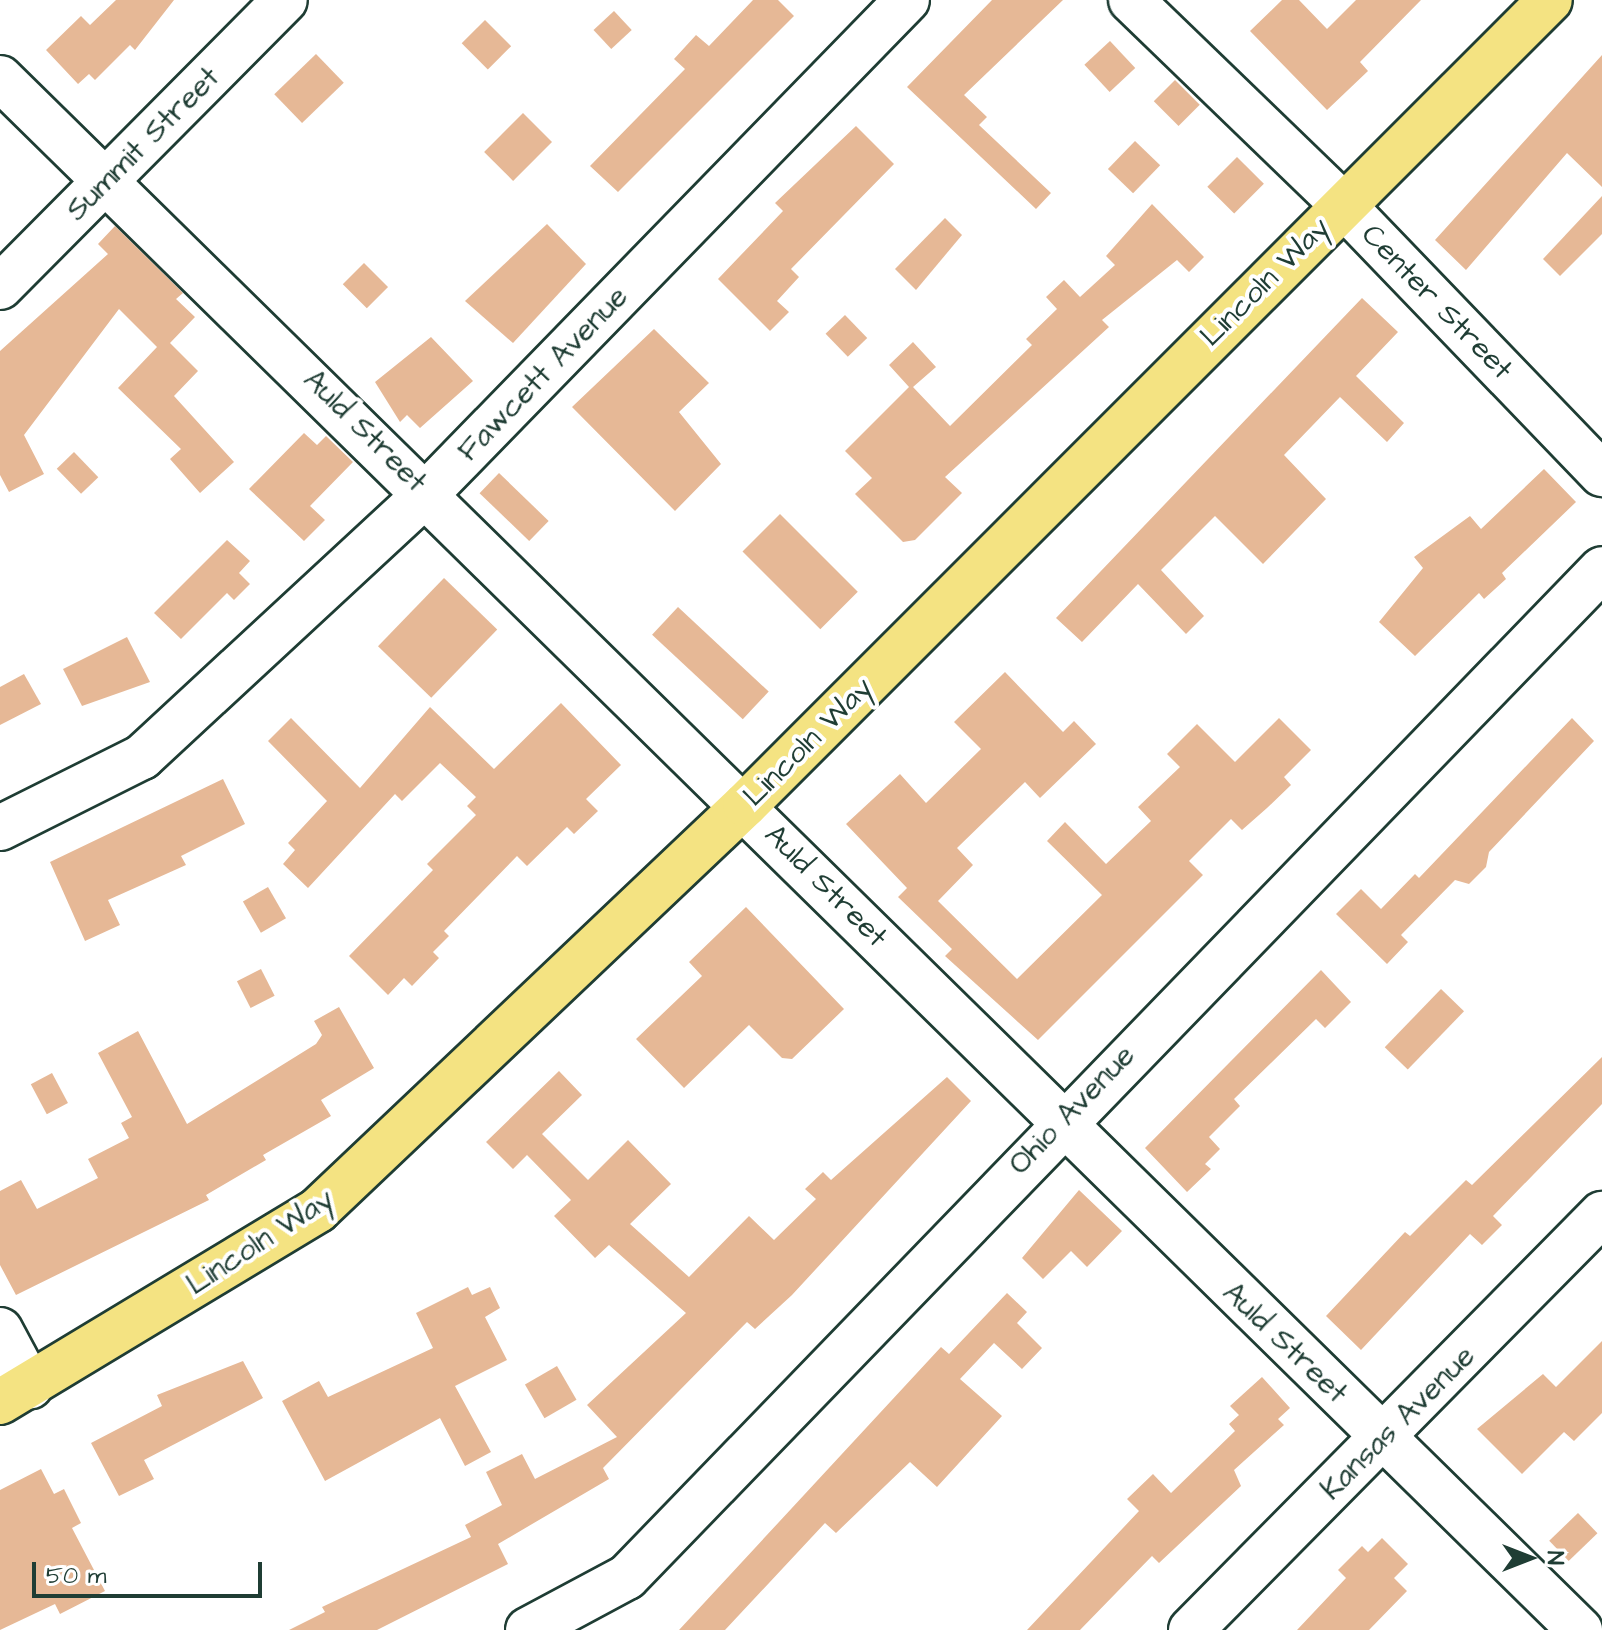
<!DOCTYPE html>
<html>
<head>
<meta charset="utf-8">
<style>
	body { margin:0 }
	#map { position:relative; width:1602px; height:1630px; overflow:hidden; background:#fff; font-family:"Architects Daughter",sans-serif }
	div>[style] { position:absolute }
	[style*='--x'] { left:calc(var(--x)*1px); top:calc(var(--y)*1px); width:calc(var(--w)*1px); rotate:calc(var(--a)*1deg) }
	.building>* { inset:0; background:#e6b896; transform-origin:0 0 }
	.roads { filter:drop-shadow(2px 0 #1f3d34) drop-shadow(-2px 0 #1f3d34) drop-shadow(0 2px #1f3d34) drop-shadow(0 -2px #1f3d34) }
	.minor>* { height:44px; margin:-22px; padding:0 22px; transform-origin:22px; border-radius:22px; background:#fff }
	.major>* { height:44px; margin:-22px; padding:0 22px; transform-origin:22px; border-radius:22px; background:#f4e382 }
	span { translate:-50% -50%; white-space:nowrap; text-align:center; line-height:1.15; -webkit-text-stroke:8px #fff; paint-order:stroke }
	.street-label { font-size:30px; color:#1f3d34 }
	.north { position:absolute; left:1490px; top:1518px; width:80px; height:80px; -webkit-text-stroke:6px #fff; paint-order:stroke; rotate:90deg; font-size:22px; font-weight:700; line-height:32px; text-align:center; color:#1f3d34 }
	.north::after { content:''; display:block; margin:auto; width:28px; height:36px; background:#1f3d34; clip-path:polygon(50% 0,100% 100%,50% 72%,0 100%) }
	.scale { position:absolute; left:32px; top:1562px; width:230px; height:36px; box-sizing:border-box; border:4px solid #1f3d34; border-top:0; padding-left:10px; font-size:24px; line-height:28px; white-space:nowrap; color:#1f3d34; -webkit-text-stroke:6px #fff; paint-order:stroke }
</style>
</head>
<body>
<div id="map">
	<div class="building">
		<i style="clip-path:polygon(116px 0,174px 0,135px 50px,130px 45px,95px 80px,89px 74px,78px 84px,46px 50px,81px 16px,90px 25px)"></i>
		<i style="clip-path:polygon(753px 0,778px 0,794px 16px,618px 192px,590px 166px,685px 69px,674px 59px,696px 35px,709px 46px)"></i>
		<i style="clip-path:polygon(992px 0,1063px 0,964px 95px,987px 117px,979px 125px,1051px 193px,1036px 209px,907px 87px)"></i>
		<i style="clip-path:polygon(1282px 0,1299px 0,1327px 29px,1356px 0,1421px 0,1360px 62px,1368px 71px,1327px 110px,1250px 31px)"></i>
		<i style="left:614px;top:11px;width:26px;height:28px;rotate:47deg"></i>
		<i style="left:485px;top:20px;width:37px;height:33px;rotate:45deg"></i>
		<i style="left:1110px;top:41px;width:37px;height:35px;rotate:47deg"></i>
		<i style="left:316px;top:54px;width:40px;height:58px;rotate:46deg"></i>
		<i style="clip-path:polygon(1602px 55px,1602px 187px,1567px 153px,1466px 270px,1435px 240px)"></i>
		<i style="left:1175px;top:80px;width:35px;height:30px;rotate:45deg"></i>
		<i style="left:523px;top:113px;width:41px;height:55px;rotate:45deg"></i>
		<i style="clip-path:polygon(856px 126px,894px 164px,791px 269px,799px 277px,777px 301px,789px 312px,770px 331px,718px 279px,783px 211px,775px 203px)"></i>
		<i style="left:1135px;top:141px;width:35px;height:39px;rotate:44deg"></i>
		<i style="left:1237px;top:157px;width:38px;height:42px;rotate:45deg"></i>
		<i style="clip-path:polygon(1602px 196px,1602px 234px,1560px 276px,1543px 259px)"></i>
		<i style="clip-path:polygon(1152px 204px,1204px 257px,1189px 272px,1177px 260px,1102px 320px,1109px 327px,945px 477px,962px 493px,915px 540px,903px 542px,855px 494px,872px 478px,845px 451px,909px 387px,889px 365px,913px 342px,936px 367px,913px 387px,950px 426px,1032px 345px,1026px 339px,1057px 309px,1046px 297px,1064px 280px,1080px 297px,1115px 265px,1106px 256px)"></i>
		<i style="clip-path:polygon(945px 218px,962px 235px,916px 290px,895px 269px)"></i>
		<i style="clip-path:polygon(547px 224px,586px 264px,513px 343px,465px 301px)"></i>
		<i style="clip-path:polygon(115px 226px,183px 293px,176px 299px,195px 317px,170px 343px,198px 371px,174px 396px,234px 462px,200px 493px,170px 459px,181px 449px,118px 388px,157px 347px,119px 309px,24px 435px,44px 474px,9px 492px,0 475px,0 351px,108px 254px,98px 244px)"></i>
		<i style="left:364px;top:263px;width:34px;height:30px;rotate:45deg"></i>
		<i style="clip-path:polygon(1362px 298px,1398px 332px,1356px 376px,1404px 423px,1387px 442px,1340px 397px,1284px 455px,1326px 499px,1263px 564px,1215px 516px,1161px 570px,1204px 616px,1186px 634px,1138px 584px,1082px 642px,1056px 618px)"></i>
		<i style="left:845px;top:315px;width:32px;height:27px;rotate:46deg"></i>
		<i style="clip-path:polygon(654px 329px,709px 383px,679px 412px,721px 464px,675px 511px,572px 407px)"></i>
		<i style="clip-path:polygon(431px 337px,473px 381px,420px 428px,407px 415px,400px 422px,375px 382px)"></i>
		<i style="clip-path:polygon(304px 433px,317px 445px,326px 436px,353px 462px,310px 506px,325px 520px,304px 541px,249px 489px)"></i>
		<i style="left:74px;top:452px;width:35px;height:24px;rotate:46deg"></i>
		<i style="clip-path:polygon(1544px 469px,1576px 502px,1502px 573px,1506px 579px,1484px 599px,1479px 593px,1415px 656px,1379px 622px,1423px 568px,1414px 557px,1470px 516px,1481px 529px)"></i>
		<i style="left:499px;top:473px;width:69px;height:28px;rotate:44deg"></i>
		<i style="left:780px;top:514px;width:110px;height:53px;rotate:45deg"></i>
		<i style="clip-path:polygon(227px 540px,250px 561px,239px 573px,250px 584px,234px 600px,227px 593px,181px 639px,154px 613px)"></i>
		<i style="left:444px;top:578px;width:74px;height:95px;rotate:44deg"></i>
		<i style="left:678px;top:607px;width:124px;height:38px;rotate:43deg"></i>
		<i style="clip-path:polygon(127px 637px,150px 682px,82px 706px,63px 669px)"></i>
		<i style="clip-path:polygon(1005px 672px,1063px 732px,1074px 721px,1096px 744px,1040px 798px,1025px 782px,957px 848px,973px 865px,938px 901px,1017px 979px,1102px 895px,1047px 841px,1065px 822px,1106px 864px,1151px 821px,1138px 807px,1180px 767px,1167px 754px,1197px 724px,1235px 762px,1279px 718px,1311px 750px,1284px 777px,1291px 785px,1267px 808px,1242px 830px,1231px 819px,1189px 861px,1203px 875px,1038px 1040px,945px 956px,952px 949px,898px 897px,907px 888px,846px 824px,900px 774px,926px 803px,981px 749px,954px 722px)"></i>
		<i style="clip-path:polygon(24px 674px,41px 704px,0 725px,0 687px)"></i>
		<i style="clip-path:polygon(561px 703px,621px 765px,586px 799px,598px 811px,574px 834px,567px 827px,527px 866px,517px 856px,444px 931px,449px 936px,433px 952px,439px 958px,412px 986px,404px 978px,388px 995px,349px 956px,433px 870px,427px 864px,476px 815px,467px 806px,476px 797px,440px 763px,402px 801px,395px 794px,308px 888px,283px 864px,295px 850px,288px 843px,327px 801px,268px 741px,291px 718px,360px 788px,430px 707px,494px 769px)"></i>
		<i style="clip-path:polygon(1572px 718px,1594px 741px,1489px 852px,1486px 867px,1469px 884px,1455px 880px,1401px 935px,1408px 942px,1387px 964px,1336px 914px,1361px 889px,1381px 909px,1415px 874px,1419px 878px)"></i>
		<i style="clip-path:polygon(223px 779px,245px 824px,181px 856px,186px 865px,108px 900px,120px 925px,85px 941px,50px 862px)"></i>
		<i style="left:268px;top:887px;width:36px;height:29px;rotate:60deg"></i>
		<i style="clip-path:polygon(746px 907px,844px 1009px,792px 1059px,782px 1058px,749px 1025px,684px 1088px,636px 1039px,702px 976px,689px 962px)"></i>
		<i style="left:261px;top:969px;width:30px;height:27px;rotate:63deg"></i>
		<i style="clip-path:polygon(1321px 970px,1351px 1002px,1325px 1028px,1316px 1019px,1234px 1099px,1240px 1106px,1209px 1137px,1220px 1149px,1205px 1164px,1211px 1169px,1187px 1192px,1145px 1148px)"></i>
		<i style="left:1441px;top:989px;width:32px;height:81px;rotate:44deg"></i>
		<i style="clip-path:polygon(339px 1007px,374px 1068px,321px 1100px,331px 1116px,263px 1155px,266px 1160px,206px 1195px,209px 1200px,16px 1295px,0 1265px,0 1191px,21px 1180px,37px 1209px,98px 1178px,88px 1159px,129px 1138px,121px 1123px,132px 1117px,98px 1053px,138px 1031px,187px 1124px,316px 1044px,322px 1035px,314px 1021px)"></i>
		<i style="clip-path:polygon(1602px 1057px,1602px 1104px,1493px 1216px,1502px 1225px,1482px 1245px,1470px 1234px,1361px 1350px,1326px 1316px,1405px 1232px,1410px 1236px,1466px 1180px,1472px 1185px)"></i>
		<i style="clip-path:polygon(559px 1071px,582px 1095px,542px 1134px,588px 1180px,628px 1140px,671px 1184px,630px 1224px,689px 1277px,749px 1216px,774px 1240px,816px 1199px,805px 1189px,823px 1172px,831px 1180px,947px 1077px,971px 1101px,792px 1295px,755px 1329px,747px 1322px,603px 1468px,609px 1479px,498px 1544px,508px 1564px,377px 1630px,289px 1630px,325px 1612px,322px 1607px,471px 1537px,465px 1525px,502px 1505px,486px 1472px,522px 1454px,535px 1479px,617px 1437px,587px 1405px,686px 1313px,609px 1245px,595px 1258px,554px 1216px,571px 1200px,527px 1155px,513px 1169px,486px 1142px)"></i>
		<i style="left:52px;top:1073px;width:34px;height:24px;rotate:62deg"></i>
		<i style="clip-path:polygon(1079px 1190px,1122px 1231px,1087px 1267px,1071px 1251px,1043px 1279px,1022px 1258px)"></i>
		<i style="clip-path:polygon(468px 1287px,472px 1295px,490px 1287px,500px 1308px,485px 1317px,507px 1360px,455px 1386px,491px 1452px,465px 1466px,440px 1418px,325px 1481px,282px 1401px,319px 1381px,328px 1397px,433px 1348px,416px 1313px)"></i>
		<i style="clip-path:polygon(1007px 1293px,1027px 1312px,1017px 1323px,1042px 1348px,1022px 1369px,994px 1343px,960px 1379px,1002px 1416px,937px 1487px,910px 1462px,836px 1533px,825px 1523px,725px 1630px,679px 1630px,941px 1347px,949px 1354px)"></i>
		<i style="clip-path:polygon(1602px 1341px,1602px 1413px,1574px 1441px,1564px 1432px,1522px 1474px,1477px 1429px,1543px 1374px,1556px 1387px)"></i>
		<i style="clip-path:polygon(243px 1361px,263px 1398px,144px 1460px,154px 1479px,119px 1496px,91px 1443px,162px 1406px,157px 1395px)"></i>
		<i style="left:557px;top:1366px;width:39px;height:37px;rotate:60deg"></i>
		<i style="clip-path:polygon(1262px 1377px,1290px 1408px,1278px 1419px,1284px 1425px,1234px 1470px,1241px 1486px,1159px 1563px,1152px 1556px,1080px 1630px,1027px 1630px,1139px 1511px,1127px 1499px,1153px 1474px,1171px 1493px,1235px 1431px,1229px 1424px,1239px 1415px,1230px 1406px)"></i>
		<i style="clip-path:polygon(41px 1469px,54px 1494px,64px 1489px,81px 1523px,72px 1528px,105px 1591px,60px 1614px,55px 1604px,0 1630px,0 1490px)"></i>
		<i style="left:1578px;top:1513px;width:28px;height:40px;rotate:46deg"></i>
		<i style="clip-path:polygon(1382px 1538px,1408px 1564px,1394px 1578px,1407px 1591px,1369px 1630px,1297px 1630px,1346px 1578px,1338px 1570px,1362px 1546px,1368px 1552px)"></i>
	</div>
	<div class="roads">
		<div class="minor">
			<i style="--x:1131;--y:0;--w:293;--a:44"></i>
			<i style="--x:1342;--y:204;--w:375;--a:46.1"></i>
			<i style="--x:0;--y:78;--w:2215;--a:44.49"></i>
			<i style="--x:0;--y:287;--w:404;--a:-45.2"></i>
			<i style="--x:0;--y:828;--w:159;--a:-26.6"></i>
			<i style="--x:142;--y:757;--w:388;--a:-42.8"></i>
			<i style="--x:427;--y:493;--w:688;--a:-45.77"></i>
			<i style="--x:0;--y:1330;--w:64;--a:61.8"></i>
			<i style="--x:528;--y:1630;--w:112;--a:-28.2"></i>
			<i style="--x:627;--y:1577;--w:1402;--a:-45.95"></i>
			<i style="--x:1191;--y:1630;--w:585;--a:-45.35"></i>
		</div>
		<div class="major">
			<i style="--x:0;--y:1402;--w:371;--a:-31.1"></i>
			<i style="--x:318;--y:1210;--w:589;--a:-43.49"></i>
			<i style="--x:745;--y:805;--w:1138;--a:-45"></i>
		</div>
	</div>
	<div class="street-label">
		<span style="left:143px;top:144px;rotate:-45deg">Summit Street</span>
		<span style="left:1265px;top:282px;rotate:-45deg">Lincoln Way</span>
		<span style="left:1437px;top:302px;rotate:46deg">Center Street</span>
		<span style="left:543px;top:374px;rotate:-46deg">Fawcett Avenue</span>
		<span style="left:365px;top:431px;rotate:45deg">Auld Street</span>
		<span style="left:808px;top:742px;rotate:-45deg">Lincoln Way</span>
		<span style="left:826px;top:886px;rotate:45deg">Auld Street</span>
		<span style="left:1072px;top:1110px;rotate:-46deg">Ohio Avenue</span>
		<span style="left:260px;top:1242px;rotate:-33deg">Lincoln Way</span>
		<span style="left:1285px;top:1343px;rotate:44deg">Auld Street</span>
		<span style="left:1398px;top:1423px;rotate:-45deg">Kansas Avenue</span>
	</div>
	<div class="north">N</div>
	<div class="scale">50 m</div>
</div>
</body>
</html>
